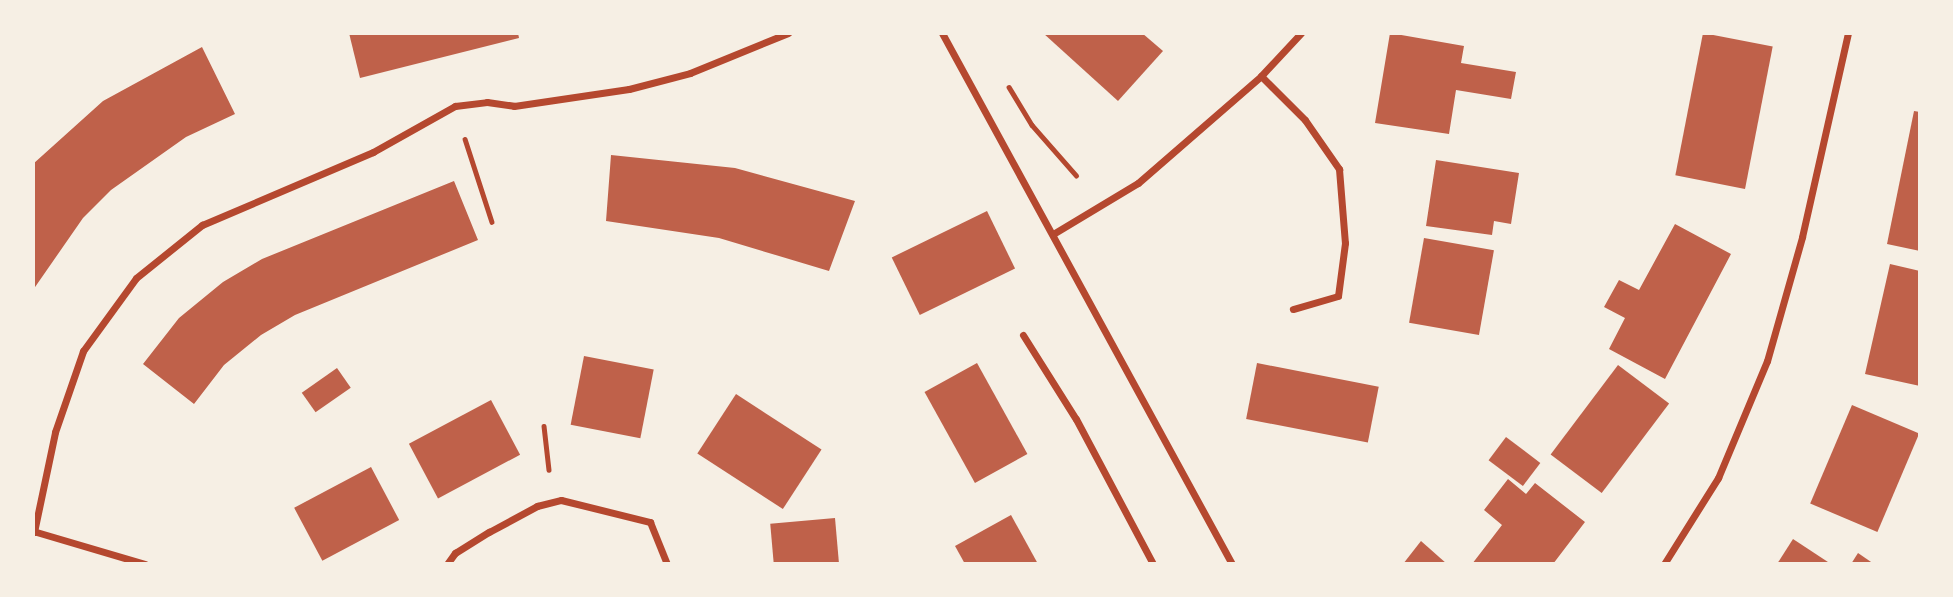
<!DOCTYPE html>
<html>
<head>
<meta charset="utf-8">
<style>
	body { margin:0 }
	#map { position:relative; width:1953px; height:597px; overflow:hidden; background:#f6efe4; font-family:"Noto Sans",sans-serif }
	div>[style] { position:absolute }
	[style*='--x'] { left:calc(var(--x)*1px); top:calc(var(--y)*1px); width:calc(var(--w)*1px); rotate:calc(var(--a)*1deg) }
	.building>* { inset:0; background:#bf614a; transform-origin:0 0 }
	.path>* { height:4.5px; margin:-2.25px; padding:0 2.25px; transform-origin:2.25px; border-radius:2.25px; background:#b5482f }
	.minor>* { height:7px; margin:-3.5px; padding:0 3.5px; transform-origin:3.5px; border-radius:3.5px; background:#b5482f }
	span { translate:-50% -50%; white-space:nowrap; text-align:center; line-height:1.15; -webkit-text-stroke:7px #f6efe4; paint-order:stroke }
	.frame { position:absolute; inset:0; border:35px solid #f6efe4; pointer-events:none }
</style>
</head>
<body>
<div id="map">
	<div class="building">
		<i style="clip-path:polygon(349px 33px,518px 33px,519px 38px,360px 78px)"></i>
		<i style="clip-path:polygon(1043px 33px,1142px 33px,1163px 51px,1118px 101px)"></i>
		<i style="clip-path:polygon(1390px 33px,1464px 46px,1461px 63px,1516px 72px,1511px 99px,1456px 90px,1449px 134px,1375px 123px)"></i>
		<i style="left:1703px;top:33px;width:71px;height:145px;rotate:11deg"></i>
		<i style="clip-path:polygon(202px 47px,235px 114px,186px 137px,111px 190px,83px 218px,33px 290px,33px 164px,103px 101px)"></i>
		<i style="clip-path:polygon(1914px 111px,1920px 112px,1920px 251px,1887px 244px)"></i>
		<i style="clip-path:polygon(611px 155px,735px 168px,855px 201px,829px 271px,719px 238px,606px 221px)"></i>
		<i style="clip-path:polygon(1436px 160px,1519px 173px,1511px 224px,1494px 221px,1492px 235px,1426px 226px)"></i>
		<i style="clip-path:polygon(454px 181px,478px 240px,295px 315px,261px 335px,224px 365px,194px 404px,143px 364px,179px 318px,223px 282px,262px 259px)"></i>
		<i style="left:987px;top:211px;width:64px;height:106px;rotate:64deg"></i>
		<i style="clip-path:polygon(1675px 224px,1731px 254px,1665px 379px,1609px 349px,1625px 318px,1604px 307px,1619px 280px,1639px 290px)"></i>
		<i style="left:1424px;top:238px;width:71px;height:86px;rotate:10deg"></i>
		<i style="clip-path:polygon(1890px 264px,1920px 271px,1920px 386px,1865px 374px)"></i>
		<i style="left:584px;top:356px;width:71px;height:70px;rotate:11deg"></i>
		<i style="left:977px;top:363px;width:104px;height:60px;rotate:61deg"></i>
		<i style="left:1257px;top:363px;width:124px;height:57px;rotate:11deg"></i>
		<i style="left:1618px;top:365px;width:64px;height:112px;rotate:37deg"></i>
		<i style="left:337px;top:368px;width:24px;height:43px;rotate:55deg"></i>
		<i style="left:736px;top:394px;width:102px;height:71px;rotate:33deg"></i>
		<i style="left:491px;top:400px;width:62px;height:93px;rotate:62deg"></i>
		<i style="left:1852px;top:405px;width:73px;height:107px;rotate:23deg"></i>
		<i style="left:1506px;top:437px;width:43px;height:29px;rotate:37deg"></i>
		<i style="left:371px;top:467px;width:60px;height:87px;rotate:62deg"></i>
		<i style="clip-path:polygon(1508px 479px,1526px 494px,1535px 483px,1585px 522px,1553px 564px,1472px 564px,1502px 525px,1484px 510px)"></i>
		<i style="clip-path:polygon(1011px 515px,1038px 564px,965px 564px,955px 546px)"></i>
		<i style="left:835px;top:518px;width:46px;height:65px;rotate:85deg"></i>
		<i style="clip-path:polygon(1793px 539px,1831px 564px,1777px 564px)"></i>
		<i style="clip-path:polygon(1421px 541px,1447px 564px,1403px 564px)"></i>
		<i style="clip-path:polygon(1858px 553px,1874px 564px,1851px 564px)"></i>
	</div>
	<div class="path">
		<i style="--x:1009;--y:87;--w:44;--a:58.8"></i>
		<i style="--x:1032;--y:125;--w:67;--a:48.7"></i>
		<i style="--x:465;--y:139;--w:87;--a:72"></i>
		<i style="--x:544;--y:426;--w:44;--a:83.5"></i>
	</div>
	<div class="minor">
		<i style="--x:942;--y:33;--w:605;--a:61.36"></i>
		<i style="--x:1261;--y:76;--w:62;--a:45"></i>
		<i style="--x:1305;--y:120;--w:60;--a:55.2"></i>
		<i style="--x:1339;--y:169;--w:74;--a:85.4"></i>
		<i style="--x:1345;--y:243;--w:53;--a:97.5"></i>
		<i style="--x:1338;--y:296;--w:47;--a:163.9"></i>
		<i style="--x:1053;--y:234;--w:99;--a:-31"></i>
		<i style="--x:1138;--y:183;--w:163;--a:-41"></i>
		<i style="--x:1261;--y:76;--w:59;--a:-47.1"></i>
		<i style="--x:1023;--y:335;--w:99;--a:57.8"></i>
		<i style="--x:1076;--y:419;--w:164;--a:62"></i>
		<i style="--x:33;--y:531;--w:117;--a:16.4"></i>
		<i style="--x:34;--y:532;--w:102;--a:-78.1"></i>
		<i style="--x:55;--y:432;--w:86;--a:-70.9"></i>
		<i style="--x:83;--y:351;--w:90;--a:-54"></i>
		<i style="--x:136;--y:278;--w:85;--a:-38.8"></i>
		<i style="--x:202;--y:225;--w:186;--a:-23.1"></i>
		<i style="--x:373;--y:152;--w:94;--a:-29.3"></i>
		<i style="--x:455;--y:106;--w:32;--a:-7"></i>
		<i style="--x:487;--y:102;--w:27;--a:8"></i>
		<i style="--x:514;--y:106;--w:116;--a:-8.4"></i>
		<i style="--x:629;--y:89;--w:63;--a:-14.7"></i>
		<i style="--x:690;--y:73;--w:106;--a:-22.2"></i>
		<i style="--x:447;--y:564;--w:14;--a:-54"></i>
		<i style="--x:455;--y:553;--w:40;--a:-32"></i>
		<i style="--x:489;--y:532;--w:55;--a:-28.4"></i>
		<i style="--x:537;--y:506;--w:25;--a:-14"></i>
		<i style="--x:561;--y:500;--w:92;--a:13.9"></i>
		<i style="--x:650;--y:522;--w:45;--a:68"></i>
		<i style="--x:1664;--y:564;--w:102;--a:-57.9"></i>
		<i style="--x:1718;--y:478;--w:127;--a:-67.3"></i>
		<i style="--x:1767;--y:361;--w:129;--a:-74.2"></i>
		<i style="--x:1802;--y:237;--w:209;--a:-77.3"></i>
	</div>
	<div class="frame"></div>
</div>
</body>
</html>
